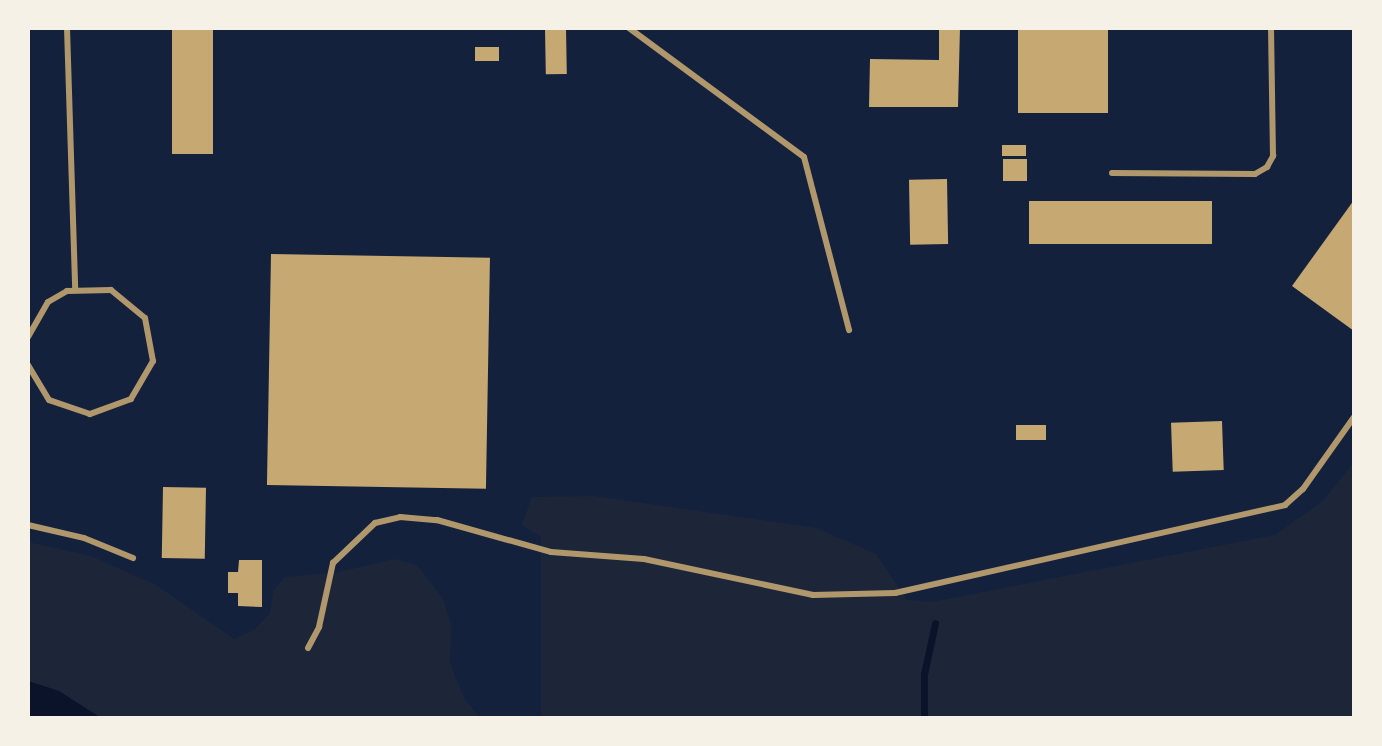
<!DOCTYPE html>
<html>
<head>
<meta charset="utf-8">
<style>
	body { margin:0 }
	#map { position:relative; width:1382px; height:746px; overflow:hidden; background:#14213d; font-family:Montserrat,sans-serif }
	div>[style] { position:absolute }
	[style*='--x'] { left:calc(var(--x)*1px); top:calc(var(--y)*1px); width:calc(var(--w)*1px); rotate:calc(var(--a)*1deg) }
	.green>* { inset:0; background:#1d2539 }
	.water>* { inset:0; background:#0b132b }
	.stream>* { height:7px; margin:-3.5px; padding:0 3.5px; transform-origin:3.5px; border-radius:3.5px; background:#0b132b }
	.building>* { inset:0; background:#c6a872; transform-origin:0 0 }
	.service>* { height:6px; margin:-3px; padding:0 3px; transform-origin:3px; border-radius:3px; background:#b1986c }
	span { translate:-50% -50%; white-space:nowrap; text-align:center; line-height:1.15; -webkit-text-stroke:7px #f6f1e7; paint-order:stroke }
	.frame { position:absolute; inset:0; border:30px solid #f6f1e7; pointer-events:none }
</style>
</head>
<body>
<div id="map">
	<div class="green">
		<i style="clip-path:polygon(1354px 462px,1354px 718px,541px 718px,541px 537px,522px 525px,532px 497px,594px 496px,816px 528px,876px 554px,907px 600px,932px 602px,1275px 535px,1323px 501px)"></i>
		<i style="clip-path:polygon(28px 542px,91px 556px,156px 585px,234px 639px,255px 629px,270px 613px,273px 591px,285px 577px,338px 572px,395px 559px,417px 565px,443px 599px,451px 624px,450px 663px,465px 700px,481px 718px,101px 718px,59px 691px,28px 681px)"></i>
	</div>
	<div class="water">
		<i style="clip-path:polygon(28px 681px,59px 691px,101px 718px,28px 718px)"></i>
	</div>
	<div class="stream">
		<i style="--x:924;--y:718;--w:44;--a:-90"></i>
		<i style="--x:924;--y:674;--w:52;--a:-77.8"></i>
	</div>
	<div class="building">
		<i style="left:172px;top:28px;width:41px;height:126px"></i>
		<i style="left:566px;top:28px;width:46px;height:21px;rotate:89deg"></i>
		<i style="clip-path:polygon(939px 28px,960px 28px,958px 107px,869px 107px,870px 59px,939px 60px)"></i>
		<i style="left:1018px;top:28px;width:90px;height:85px"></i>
		<i style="left:475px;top:47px;width:24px;height:14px"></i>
		<i style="left:1002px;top:145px;width:24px;height:11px"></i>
		<i style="left:1003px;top:159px;width:24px;height:22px"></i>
		<i style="left:947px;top:179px;width:65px;height:38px;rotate:89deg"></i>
		<i style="clip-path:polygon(1354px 200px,1354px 331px,1292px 286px)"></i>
		<i style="left:1029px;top:201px;width:183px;height:43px"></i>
		<i style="left:271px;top:254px;width:219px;height:231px;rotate:1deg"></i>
		<i style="left:1222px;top:421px;width:49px;height:51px;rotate:88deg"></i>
		<i style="left:1016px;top:425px;width:30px;height:15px"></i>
		<i style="left:163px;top:487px;width:43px;height:71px;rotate:1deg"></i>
		<i style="clip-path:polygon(239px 560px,262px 560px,262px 607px,238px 606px,238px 593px,228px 593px,228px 572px,238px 572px)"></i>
	</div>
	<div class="service">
		<i style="--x:67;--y:28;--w:261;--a:88.2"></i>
		<i style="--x:629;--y:28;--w:217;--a:36.4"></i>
		<i style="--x:804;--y:157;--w:179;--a:75.4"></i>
		<i style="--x:1112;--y:173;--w:143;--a:0.4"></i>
		<i style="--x:1255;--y:174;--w:14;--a:-30"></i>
		<i style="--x:1267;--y:167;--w:13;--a:-61"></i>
		<i style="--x:1273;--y:156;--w:128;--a:-90.9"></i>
		<i style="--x:28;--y:337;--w:40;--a:-60.3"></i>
		<i style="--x:48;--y:302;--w:22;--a:-30"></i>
		<i style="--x:67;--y:291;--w:44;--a:-1.3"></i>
		<i style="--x:111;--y:290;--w:44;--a:39.5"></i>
		<i style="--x:145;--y:318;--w:44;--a:79.5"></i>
		<i style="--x:153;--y:361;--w:44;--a:120.1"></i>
		<i style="--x:131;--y:399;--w:44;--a:159.9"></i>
		<i style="--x:90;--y:414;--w:43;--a:-161.1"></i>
		<i style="--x:49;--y:400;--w:41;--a:-121"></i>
		<i style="--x:28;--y:525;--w:57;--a:13.1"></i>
		<i style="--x:84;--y:538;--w:53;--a:22.2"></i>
		<i style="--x:308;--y:648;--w:24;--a:-62"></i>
		<i style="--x:319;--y:627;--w:66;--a:-77.7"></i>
		<i style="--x:333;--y:563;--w:58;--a:-43.6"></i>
		<i style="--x:375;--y:523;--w:26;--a:-13"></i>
		<i style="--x:400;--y:517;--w:37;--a:5"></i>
		<i style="--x:437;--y:520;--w:118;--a:15.7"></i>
		<i style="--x:551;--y:552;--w:93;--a:4.3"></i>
		<i style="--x:644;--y:559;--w:173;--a:12"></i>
		<i style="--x:813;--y:595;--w:82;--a:-1.4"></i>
		<i style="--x:895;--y:593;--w:400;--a:-12.7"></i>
		<i style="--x:1285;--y:505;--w:24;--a:-42"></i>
		<i style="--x:1303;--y:489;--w:88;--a:-54.7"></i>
	</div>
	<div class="frame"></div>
</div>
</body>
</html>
